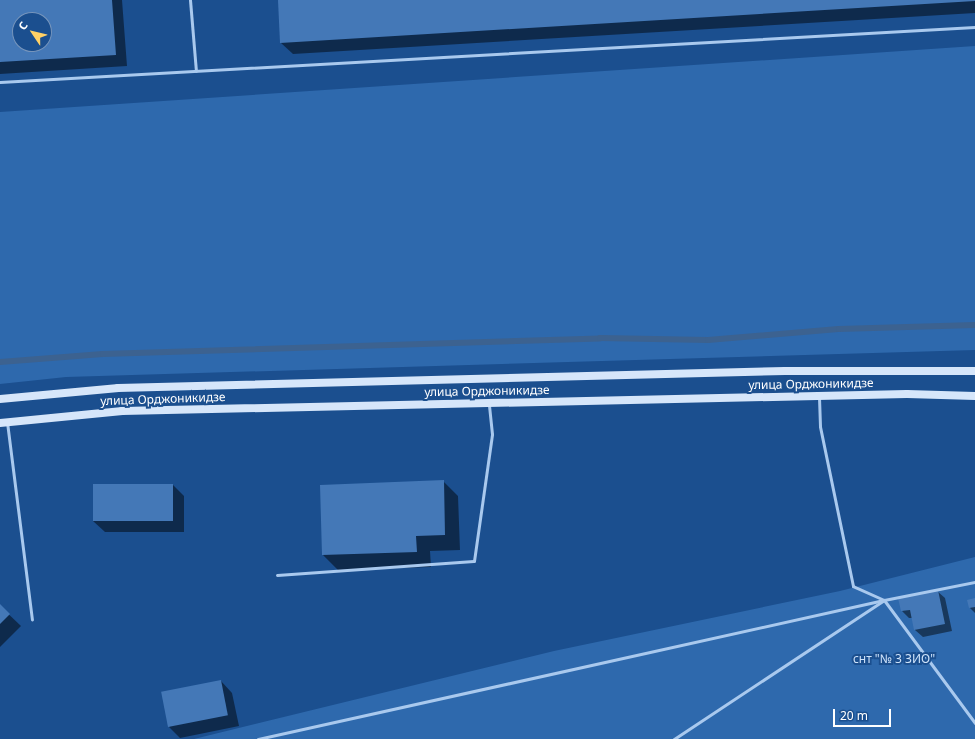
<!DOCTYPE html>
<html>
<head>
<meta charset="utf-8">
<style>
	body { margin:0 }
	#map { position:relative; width:975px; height:739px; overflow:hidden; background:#1b4f8f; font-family:"Noto Sans",sans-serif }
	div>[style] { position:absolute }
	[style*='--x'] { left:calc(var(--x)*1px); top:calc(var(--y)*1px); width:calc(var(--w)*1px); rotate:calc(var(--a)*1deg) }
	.green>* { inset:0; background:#2e69ad }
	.shadow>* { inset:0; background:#0007 }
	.stream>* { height:6px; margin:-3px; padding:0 3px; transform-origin:3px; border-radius:3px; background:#3c6290 }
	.building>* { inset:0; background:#4478b7; transform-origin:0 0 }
	.lane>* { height:3px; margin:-1.5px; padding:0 1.5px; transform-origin:1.5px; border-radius:1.5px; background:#a9c9ee }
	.secondary>* { height:8px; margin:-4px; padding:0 4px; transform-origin:4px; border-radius:4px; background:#d6e6fa }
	span { translate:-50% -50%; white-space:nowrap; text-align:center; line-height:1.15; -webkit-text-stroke:4px #1b4f8f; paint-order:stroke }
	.street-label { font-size:12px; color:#fff }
	.park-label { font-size:12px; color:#cfe3fa }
	.north { position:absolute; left:12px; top:12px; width:40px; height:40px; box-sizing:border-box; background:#1b4f8f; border:1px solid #7695bc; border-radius:50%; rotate:305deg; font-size:11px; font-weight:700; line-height:16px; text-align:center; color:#fff }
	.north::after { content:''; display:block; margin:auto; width:14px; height:18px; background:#ffd166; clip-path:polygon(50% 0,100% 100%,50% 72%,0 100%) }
	.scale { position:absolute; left:833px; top:709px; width:58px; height:18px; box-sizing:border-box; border:2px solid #fff; border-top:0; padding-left:5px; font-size:12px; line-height:14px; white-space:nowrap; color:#fff; -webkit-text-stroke:3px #1b4f8f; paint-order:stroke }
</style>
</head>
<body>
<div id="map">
	<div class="green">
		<i style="clip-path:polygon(975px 46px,975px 350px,66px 377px,0 384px,0 112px)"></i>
		<i style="clip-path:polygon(975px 557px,975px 739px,194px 739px,554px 651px,840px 591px)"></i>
	</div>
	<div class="shadow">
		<i style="clip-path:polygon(evenodd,0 0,122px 0,127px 66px,0 74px,0 0,20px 20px,44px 20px,44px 44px,20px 44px,20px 20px)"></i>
		<i style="clip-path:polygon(279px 0,975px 0,975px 13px,293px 54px,281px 43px)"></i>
		<i style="clip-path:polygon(443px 481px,458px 496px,460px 550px,430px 551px,431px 567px,338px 570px,323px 555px)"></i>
		<i style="clip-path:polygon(173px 485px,184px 496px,184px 532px,105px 532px,93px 521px)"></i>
		<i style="clip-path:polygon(937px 591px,945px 598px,952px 631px,923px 637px,915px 630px,913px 618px,909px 618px,902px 611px)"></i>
		<i style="clip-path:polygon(975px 599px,975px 613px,970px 608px)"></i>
		<i style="clip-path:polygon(0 606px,21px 626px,0 647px)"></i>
		<i style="clip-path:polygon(221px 681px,232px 693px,239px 726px,180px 738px,169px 727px)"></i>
	</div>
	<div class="stream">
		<i style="--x:0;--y:362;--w:103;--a:-4.4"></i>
		<i style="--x:103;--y:354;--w:497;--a:-1.8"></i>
		<i style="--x:600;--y:338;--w:108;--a:1.1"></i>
		<i style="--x:708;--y:340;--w:131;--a:-4.8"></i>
		<i style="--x:839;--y:329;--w:136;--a:-1.7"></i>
	</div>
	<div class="building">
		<i style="clip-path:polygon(evenodd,0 0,112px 0,116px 55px,0 62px,0 0,20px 20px,44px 20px,44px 44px,20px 44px,20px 20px)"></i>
		<i style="clip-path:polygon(278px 0,975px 0,975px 1px,280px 43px)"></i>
		<i style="clip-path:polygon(444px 480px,445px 535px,416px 536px,417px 552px,322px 555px,320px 485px)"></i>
		<i style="left:93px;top:484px;width:80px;height:37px"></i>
		<i style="clip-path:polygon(938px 590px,945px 624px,914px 630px,910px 610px,901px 611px,898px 598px)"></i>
		<i style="clip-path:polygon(975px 598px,975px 607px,969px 608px,967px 600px)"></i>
		<i style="clip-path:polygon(0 604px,10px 614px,0 624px)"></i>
		<i style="left:221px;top:680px;width:36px;height:61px;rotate:79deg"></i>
	</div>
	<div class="lane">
		<i style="--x:190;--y:0;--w:71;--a:85.2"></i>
		<i style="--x:0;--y:82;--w:977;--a:-3.23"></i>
		<i style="--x:7;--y:422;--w:199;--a:82.8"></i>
		<i style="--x:277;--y:575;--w:197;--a:-4.1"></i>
		<i style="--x:474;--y:561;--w:128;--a:-81.9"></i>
		<i style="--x:492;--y:434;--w:29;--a:-96"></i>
		<i style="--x:884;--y:600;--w:153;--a:53.5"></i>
		<i style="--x:258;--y:739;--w:641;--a:-12.52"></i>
		<i style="--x:884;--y:600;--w:93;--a:-11.2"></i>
		<i style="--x:674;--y:739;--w:252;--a:-33.5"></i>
		<i style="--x:884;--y:600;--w:34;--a:-156"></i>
		<i style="--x:853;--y:586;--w:163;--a:-101.7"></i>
		<i style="--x:820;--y:426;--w:29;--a:-92"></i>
	</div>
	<div class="secondary">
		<i style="--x:0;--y:399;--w:119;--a:-5.3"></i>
		<i style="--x:118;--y:388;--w:667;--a:-1.46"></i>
		<i style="--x:785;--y:371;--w:190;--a:0"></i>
		<i style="--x:0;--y:423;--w:123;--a:-5.6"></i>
		<i style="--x:122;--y:411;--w:785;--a:-1.24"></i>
		<i style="--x:907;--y:394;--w:68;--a:1.7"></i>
	</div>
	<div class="street-label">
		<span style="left:811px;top:384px;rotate:-1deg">улица Орджоникидзе</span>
		<span style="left:487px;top:391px;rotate:-1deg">улица Орджоникидзе</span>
		<span style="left:163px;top:399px;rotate:-2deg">улица Орджоникидзе</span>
	</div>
	<div class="park-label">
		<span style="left:894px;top:659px">снт "№ 3 ЗИО"</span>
	</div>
	<div class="north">С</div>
	<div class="scale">20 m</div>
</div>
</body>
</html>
